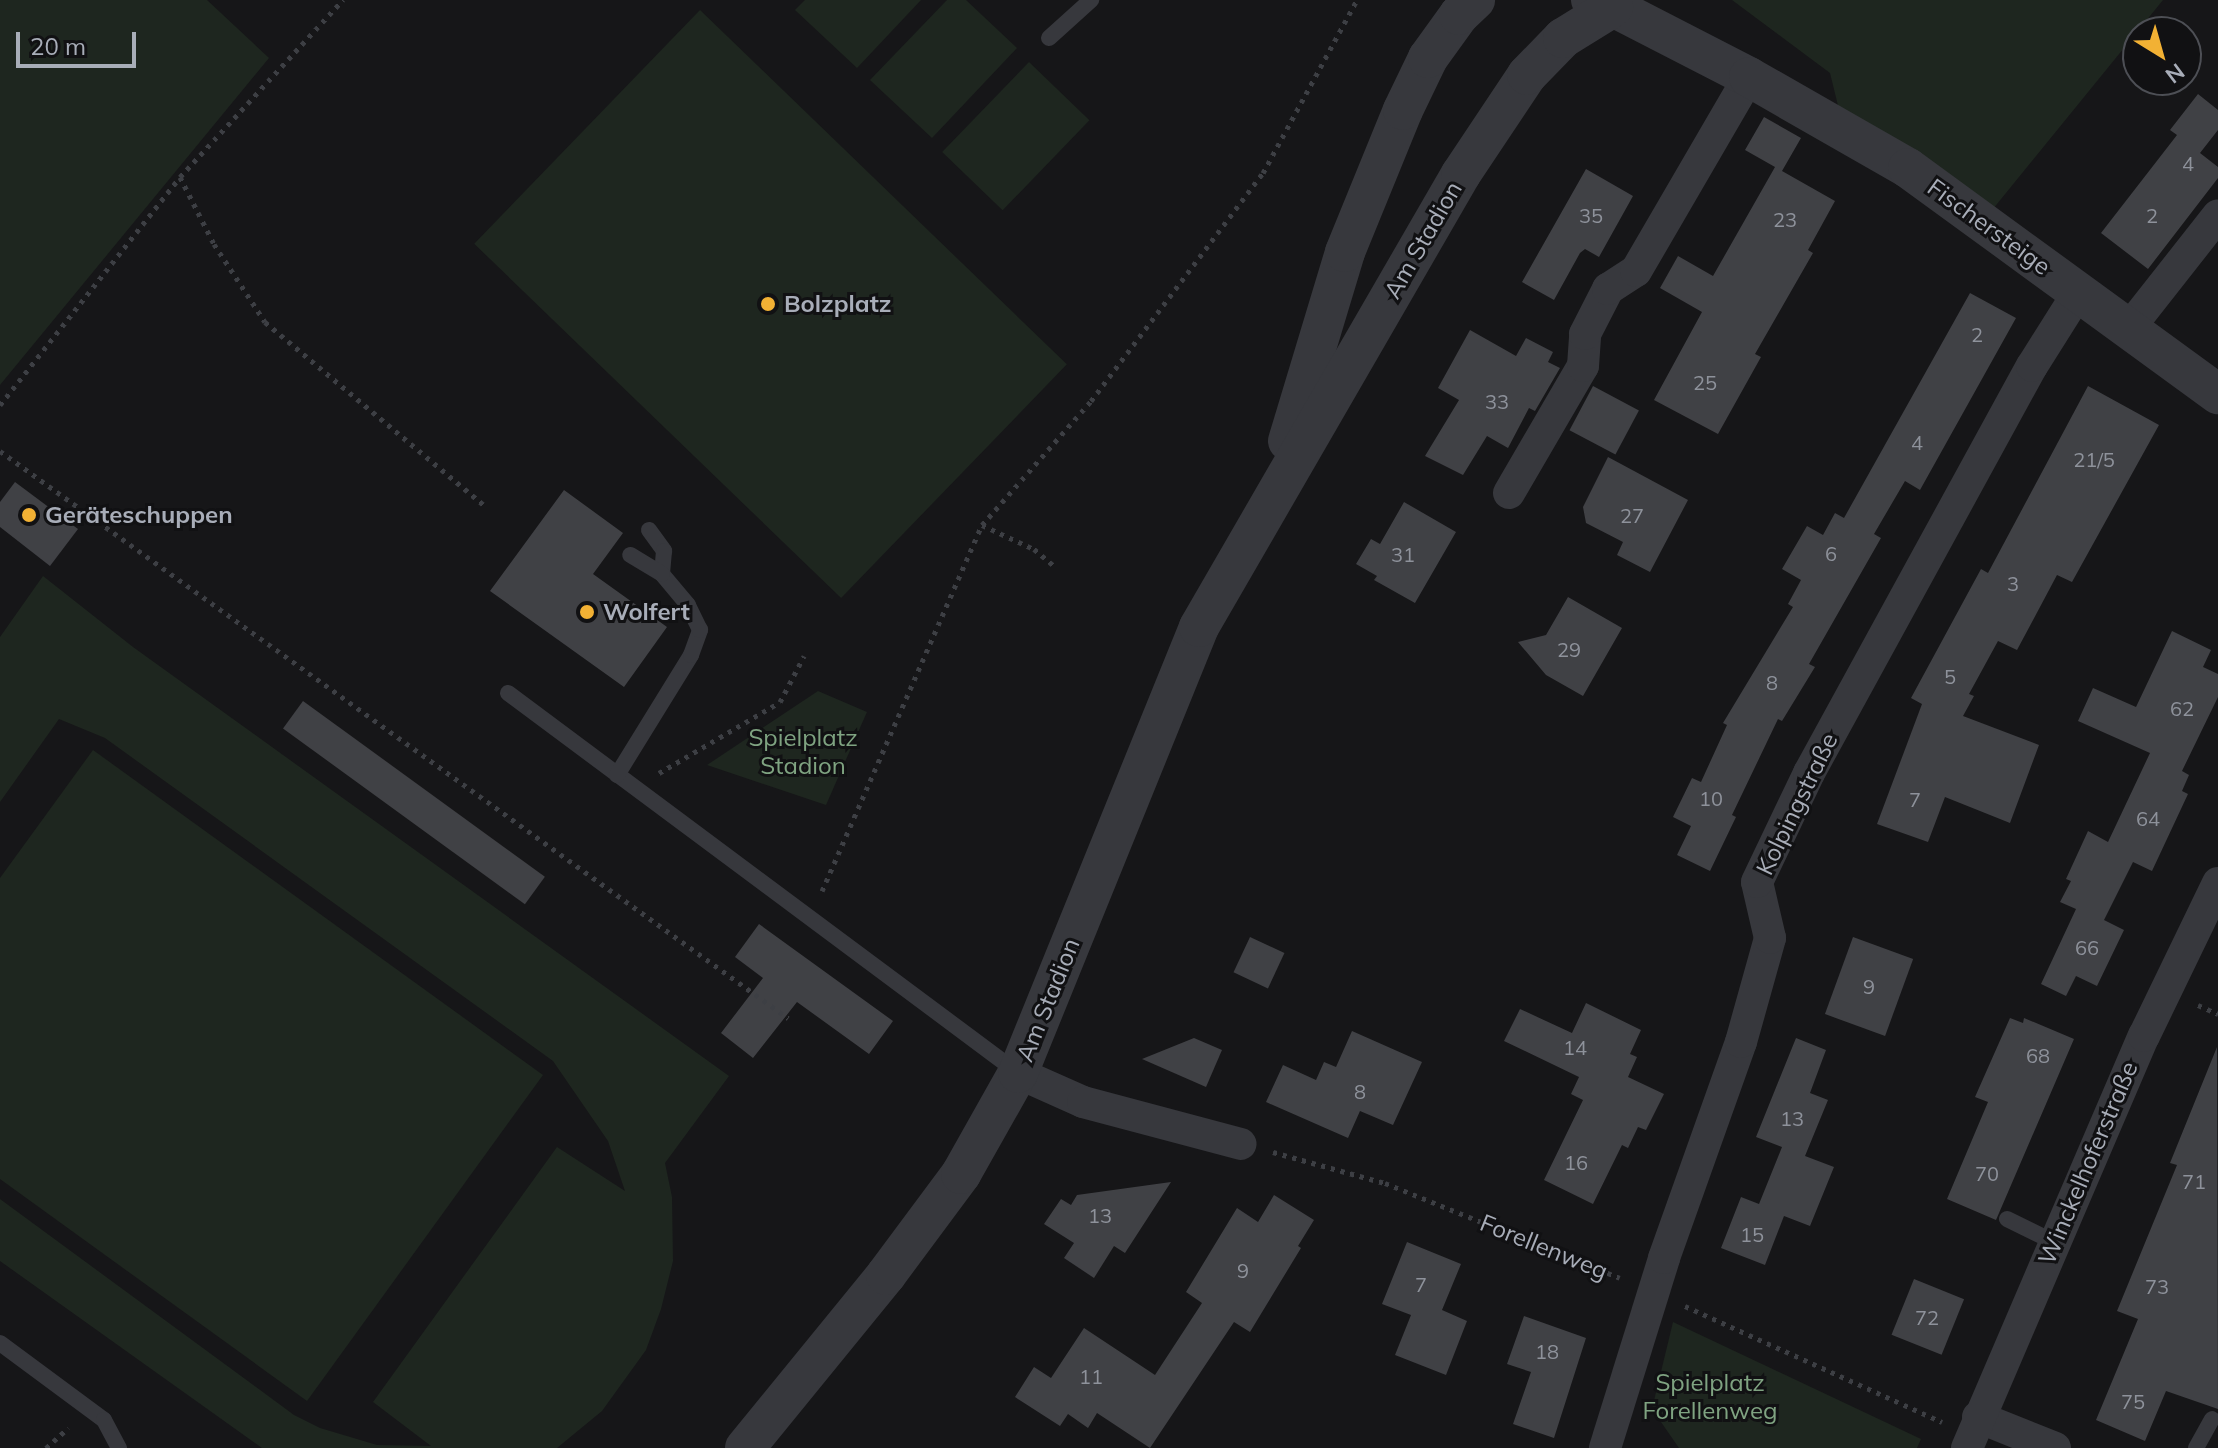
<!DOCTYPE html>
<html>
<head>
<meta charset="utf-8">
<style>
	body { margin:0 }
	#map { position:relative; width:2218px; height:1448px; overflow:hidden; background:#161618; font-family:Mulish,sans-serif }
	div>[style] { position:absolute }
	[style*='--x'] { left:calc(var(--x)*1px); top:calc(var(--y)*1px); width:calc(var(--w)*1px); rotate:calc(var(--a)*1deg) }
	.green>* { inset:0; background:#1e261f; transform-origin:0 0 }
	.building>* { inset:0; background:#404145; transform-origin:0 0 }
	.path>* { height:5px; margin-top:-2.5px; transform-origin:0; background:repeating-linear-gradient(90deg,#3d3f44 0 4px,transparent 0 10px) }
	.service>* { height:16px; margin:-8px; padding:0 8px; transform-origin:8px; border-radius:8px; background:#37383d }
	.minor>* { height:32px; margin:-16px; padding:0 16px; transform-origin:16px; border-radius:16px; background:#37383d }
	.tertiary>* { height:40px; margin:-20px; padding:0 20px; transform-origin:20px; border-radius:20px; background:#37383d }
	.dots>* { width:22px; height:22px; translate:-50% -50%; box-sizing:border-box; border:4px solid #111113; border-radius:50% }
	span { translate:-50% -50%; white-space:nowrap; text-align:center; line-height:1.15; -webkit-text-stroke:6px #111113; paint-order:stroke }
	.number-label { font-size:20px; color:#8e929b }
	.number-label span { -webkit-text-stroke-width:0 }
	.street-label { font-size:24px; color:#a8adb8 }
	.poi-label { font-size:24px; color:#a8adb8; font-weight:700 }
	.left { translate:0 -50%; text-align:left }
	.park-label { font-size:24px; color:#7fa381 }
	.north { position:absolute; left:2122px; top:16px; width:80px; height:80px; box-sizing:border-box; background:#111113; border:2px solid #4d4f55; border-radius:50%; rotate:143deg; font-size:22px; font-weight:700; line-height:32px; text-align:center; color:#a8adb8 }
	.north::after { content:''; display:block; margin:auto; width:28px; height:36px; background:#f2b134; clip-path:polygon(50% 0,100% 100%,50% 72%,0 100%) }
	.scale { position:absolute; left:16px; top:32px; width:120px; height:36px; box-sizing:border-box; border:4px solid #a8adb8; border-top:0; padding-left:10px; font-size:24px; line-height:28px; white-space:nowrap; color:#a8adb8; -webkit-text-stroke:6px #111113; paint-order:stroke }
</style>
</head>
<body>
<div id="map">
	<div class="green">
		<i style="clip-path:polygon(0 0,207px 0,269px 58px,0 385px)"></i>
		<i style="clip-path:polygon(805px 0,921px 0,857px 68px,795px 10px)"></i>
		<i style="clip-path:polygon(947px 0,966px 0,1017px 48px,932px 138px,870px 80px)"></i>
		<i style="clip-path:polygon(1732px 0,2163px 0,1984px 220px,1844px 130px,1830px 73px)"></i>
		<i style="left:700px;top:10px;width:510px;height:325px;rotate:44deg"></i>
		<i style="left:1029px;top:62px;width:84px;height:125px;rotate:44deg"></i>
		<i style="clip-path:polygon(43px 576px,133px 647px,729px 1076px,665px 1163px,672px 1197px,673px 1261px,661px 1309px,646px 1350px,602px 1411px,557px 1448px,262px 1448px,0 1261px,0 1199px,294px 1415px,320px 1428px,377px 1445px,431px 1446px,373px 1402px,557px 1147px,625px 1191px,608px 1141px,553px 1061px,105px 738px,59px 719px,0 802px,0 637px)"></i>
		<i style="clip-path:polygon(818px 691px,867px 712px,826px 805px,707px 765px)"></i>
		<i style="clip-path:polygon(93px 750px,543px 1075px,307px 1401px,0 1179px,0 878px)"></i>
		<i style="clip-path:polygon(1673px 1322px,1921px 1439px,1917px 1448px,1679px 1448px,1652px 1409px)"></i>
	</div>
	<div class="building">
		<i style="clip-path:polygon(2198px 94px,2218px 110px,2218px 130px,2200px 153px,2218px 167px,2218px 178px,2148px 269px,2101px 233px,2177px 135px,2170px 130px)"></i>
		<i style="clip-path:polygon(1764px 117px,1801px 138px,1782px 171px,1835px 201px,1808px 250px,1813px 253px,1755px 354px,1761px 357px,1718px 434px,1654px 400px,1702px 312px,1660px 288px,1678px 256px,1713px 276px,1775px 167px,1745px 150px)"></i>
		<i style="clip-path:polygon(1586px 169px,1633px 196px,1599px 257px,1585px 249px,1580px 253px,1554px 300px,1522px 282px)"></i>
		<i style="clip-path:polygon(1970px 293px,2016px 318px,1920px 490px,1905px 481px,1874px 534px,1881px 538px,1809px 664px,1815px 667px,1782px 721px,1778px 719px,1732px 815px,1736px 817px,1710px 871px,1677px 855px,1691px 826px,1673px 817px,1692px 778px,1701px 782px,1727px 725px,1723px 723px,1793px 607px,1788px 604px,1801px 580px,1782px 569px,1807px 526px,1823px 535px,1835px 513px,1844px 518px)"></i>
		<i style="clip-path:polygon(1470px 330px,1516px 356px,1526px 338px,1553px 352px,1548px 362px,1560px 368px,1535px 411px,1529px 408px,1508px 448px,1487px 436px,1463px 475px,1425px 456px,1459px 400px,1438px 388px)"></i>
		<i style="left:1593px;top:386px;width:52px;height:50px;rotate:28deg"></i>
		<i style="clip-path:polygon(2088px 386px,2159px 425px,2072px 582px,2057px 575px,2017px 650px,1998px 641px,1969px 694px,1974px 696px,1963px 716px,2039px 745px,2010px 823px,1945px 797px,1928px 842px,1877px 824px,1922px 704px,1911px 698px,1981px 569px,1988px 573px)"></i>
		<i style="clip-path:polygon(1608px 457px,1688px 500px,1650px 572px,1617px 555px,1623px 542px,1586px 523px,1583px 507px)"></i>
		<i style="clip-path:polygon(15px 482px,78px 529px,50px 566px,0 527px,0 502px)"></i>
		<i style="clip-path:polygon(564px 490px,623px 533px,593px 574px,667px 627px,624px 687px,490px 591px)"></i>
		<i style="clip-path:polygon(1404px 502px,1456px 532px,1415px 603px,1374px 580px,1377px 576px,1356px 564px,1371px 539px,1380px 544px)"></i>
		<i style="clip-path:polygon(1568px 597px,1622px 628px,1583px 696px,1546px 675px,1518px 642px,1546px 635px)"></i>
		<i style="clip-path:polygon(2172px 631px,2211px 650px,2203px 667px,2218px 674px,2218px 697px,2182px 771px,2189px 775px,2182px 791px,2188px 794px,2152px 871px,2133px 862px,2104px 920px,2124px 930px,2097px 986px,2076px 976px,2066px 996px,2041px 984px,2076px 909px,2060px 902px,2071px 881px,2066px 879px,2088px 831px,2108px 842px,2150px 753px,2078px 721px,2093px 688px,2136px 707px)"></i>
		<i style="left:303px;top:701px;width:299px;height:34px;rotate:36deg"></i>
		<i style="clip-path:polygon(759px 924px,893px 1021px,869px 1054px,797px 1002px,753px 1058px,721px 1033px,763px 978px,735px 957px)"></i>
		<i style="left:1250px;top:937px;width:38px;height:39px;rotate:25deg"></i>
		<i style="left:1853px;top:937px;width:64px;height:82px;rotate:20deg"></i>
		<i style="clip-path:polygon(1586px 1003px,1641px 1030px,1630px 1054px,1637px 1057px,1628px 1077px,1664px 1094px,1646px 1130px,1638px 1127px,1628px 1148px,1622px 1145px,1593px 1204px,1544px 1180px,1583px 1100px,1571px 1094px,1579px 1077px,1504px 1041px,1520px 1009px,1572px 1033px)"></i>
		<i style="clip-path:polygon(2010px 1018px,2023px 1023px,2024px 1018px,2074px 1039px,1996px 1220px,1947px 1199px,1988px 1102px,1975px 1097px)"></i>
		<i style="clip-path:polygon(1352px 1031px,1422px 1062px,1393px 1125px,1360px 1111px,1348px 1138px,1266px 1102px,1283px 1065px,1316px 1080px,1324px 1062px,1336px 1067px)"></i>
		<i style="clip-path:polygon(1194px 1038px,1222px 1050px,1206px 1087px,1142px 1059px)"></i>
		<i style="clip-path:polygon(1796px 1038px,1826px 1050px,1810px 1093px,1828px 1100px,1805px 1156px,1834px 1167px,1810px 1226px,1784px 1216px,1765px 1265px,1721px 1248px,1741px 1197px,1759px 1204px,1782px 1147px,1756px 1137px)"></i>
		<i style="clip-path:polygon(2217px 1047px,2218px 1409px,2166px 1391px,2145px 1441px,2096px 1420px,2138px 1319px,2117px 1311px,2177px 1165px,2170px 1163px)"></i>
		<i style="clip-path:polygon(1171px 1182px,1125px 1253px,1114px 1246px,1094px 1278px,1064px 1258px,1074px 1243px,1044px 1224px,1061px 1199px,1071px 1205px,1077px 1195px)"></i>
		<i style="clip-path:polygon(1274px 1195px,1314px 1220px,1298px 1246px,1301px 1248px,1250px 1332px,1234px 1322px,1150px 1448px,1097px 1413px,1088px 1428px,1068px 1414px,1060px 1426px,1015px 1397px,1034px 1367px,1051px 1378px,1084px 1328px,1155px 1375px,1202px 1303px,1186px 1292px,1237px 1208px,1258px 1222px)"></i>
		<i style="clip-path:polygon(1407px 1242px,1461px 1264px,1442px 1310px,1467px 1321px,1446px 1375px,1395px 1355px,1411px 1315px,1382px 1304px)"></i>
		<i style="left:1914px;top:1279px;width:54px;height:60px;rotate:22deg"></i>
		<i style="clip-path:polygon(1524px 1316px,1586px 1338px,1554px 1438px,1513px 1424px,1531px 1372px,1507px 1364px)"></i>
	</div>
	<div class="path">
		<i style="--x:180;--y:177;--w:75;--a:63.1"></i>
		<i style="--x:214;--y:244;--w:93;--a:56.8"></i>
		<i style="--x:265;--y:322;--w:288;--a:39.9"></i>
		<i style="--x:0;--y:405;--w:290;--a:-51.7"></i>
		<i style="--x:180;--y:177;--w:241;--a:-47.4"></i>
		<i style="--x:0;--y:451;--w:971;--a:35.74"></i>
		<i style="--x:982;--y:525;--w:57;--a:24.8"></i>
		<i style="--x:1034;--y:549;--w:25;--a:40"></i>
		<i style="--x:659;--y:773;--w:140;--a:-30.4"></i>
		<i style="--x:780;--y:702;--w:52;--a:-62.4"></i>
		<i style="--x:822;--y:891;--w:399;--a:-66.4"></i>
		<i style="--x:982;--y:525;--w:165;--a:-48.7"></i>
		<i style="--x:1091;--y:401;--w:286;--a:-53"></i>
		<i style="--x:1263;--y:173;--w:197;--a:-61.5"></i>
		<i style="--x:2198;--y:1005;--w:22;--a:24"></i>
		<i style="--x:1273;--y:1152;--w:116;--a:15.5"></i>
		<i style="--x:1385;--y:1183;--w:253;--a:22"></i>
		<i style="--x:1685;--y:1306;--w:282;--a:24.3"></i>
		<i style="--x:46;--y:1448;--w:30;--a:-42"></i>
	</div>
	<div class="service">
		<i style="--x:1049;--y:38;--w:57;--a:-42.1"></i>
		<i style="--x:649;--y:530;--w:26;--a:54"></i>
		<i style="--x:664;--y:551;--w:23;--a:95"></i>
		<i style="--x:508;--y:693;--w:635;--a:36.67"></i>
		<i style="--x:617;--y:775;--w:141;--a:-58.3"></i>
		<i style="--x:691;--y:655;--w:27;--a:-70"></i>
		<i style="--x:700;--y:630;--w:28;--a:-116"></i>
		<i style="--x:688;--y:605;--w:40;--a:-130"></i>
		<i style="--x:662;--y:574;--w:37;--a:-149"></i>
		<i style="--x:2007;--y:1219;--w:52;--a:26.1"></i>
		<i style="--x:0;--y:1343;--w:129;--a:36.5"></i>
		<i style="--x:104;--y:1420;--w:32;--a:62"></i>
		<i style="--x:2196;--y:1448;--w:33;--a:-61"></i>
	</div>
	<div class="minor">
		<i style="--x:2130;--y:327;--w:142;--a:-51.8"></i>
		<i style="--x:1509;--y:493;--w:147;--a:-59.8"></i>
		<i style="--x:1583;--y:366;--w:32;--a:-86"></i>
		<i style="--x:1585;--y:334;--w:51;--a:-62.9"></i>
		<i style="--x:1608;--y:289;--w:33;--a:-33"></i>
		<i style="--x:1636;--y:271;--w:225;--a:-59.8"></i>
		<i style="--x:1018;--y:1073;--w:71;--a:24"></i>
		<i style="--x:1083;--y:1102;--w:163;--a:14.9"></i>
		<i style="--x:1978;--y:1417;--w:83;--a:21.9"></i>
		<i style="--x:1605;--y:1448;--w:199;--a:-72.7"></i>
		<i style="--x:1664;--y:1258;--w:229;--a:-70.4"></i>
		<i style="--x:1741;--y:1042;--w:108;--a:-74.4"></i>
		<i style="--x:1770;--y:938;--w:57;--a:-103.1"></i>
		<i style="--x:1757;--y:882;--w:121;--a:-64.5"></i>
		<i style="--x:1809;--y:773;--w:464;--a:-61.3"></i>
		<i style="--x:2032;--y:366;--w:86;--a:-57.8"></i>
		<i style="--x:1967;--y:1448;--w:448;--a:-66.8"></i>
		<i style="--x:2144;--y:1036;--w:170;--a:-64.2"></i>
	</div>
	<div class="tertiary">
		<i style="--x:1591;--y:0;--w:23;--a:18"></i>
		<i style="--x:1613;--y:7;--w:153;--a:27.2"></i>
		<i style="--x:1749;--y:77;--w:183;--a:29.8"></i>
		<i style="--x:1908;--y:168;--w:384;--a:36.1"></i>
		<i style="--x:1288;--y:441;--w:197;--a:-73.2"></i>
		<i style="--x:1345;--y:252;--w:153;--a:-67.8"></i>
		<i style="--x:1403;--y:110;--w:58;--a:-64.3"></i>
		<i style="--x:1428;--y:58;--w:53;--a:-54.2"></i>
		<i style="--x:1459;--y:15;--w:22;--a:-43"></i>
		<i style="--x:745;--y:1448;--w:223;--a:-50.8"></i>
		<i style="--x:886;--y:1275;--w:126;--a:-53.4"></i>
		<i style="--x:961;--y:1174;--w:116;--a:-60.6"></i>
		<i style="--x:1018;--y:1073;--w:481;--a:-67.9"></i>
		<i style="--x:1199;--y:627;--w:523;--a:-59.96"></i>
		<i style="--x:1461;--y:174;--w:119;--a:-56.3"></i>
		<i style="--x:1527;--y:75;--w:52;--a:-45.8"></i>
		<i style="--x:1563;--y:38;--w:59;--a:-31.8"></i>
	</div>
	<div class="dots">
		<i style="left:768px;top:304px;background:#f2b134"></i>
		<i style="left:29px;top:515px;background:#f2b134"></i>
		<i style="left:587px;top:612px;background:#f2b134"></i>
	</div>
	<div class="number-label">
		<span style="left:2188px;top:163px">4</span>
		<span style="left:1591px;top:215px">35</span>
		<span style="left:2152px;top:215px">2</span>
		<span style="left:1785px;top:219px">23</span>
		<span style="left:1977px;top:334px">2</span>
		<span style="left:1705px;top:382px">25</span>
		<span style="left:1497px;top:401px">33</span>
		<span style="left:1917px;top:442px">4</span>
		<span style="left:2094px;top:459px">21/5</span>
		<span style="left:1632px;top:515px">27</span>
		<span style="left:1831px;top:553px">6</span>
		<span style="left:1403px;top:554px">31</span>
		<span style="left:2013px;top:583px">3</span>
		<span style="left:1569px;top:649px">29</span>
		<span style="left:1950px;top:676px">5</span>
		<span style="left:1772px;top:682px">8</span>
		<span style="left:2182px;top:708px">62</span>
		<span style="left:1711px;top:798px">10</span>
		<span style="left:1915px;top:799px">7</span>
		<span style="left:2148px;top:818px">64</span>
		<span style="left:2087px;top:947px">66</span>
		<span style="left:1869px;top:986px">9</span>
		<span style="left:1575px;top:1047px">14</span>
		<span style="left:2038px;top:1055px">68</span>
		<span style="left:1360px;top:1091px">8</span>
		<span style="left:1792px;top:1118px">13</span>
		<span style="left:1576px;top:1162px">16</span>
		<span style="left:1987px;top:1173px">70</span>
		<span style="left:2194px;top:1181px">71</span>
		<span style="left:1100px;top:1215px">13</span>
		<span style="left:1752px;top:1234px">15</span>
		<span style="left:1243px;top:1270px">9</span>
		<span style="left:1421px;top:1284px">7</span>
		<span style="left:2157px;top:1286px">73</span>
		<span style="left:1927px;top:1317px">72</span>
		<span style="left:1547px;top:1351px">18</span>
		<span style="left:1091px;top:1376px">11</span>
		<span style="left:2133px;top:1401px">75</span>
	</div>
	<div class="street-label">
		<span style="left:1989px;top:227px;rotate:36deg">Fischersteige</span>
		<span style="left:1423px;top:240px;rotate:-60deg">Am Stadion</span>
		<span style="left:1797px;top:804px;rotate:-64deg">Kolpingstraße</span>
		<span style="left:1048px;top:1000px;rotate:-68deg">Am Stadion</span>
		<span style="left:2088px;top:1163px;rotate:-67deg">Winckelhoferstraße</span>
		<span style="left:1544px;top:1247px;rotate:22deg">Forellenweg</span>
	</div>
	<div class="poi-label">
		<span class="left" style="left:784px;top:304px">Bolzplatz</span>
		<span class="left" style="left:45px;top:515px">Geräteschuppen</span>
		<span class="left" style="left:603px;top:612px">Wolfert</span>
	</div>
	<div class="park-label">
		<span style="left:803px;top:752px">Spielplatz<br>Stadion</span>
		<span style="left:1710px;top:1397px">Spielplatz<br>Forellenweg</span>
	</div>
	<div class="north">N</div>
	<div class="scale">20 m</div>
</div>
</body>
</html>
